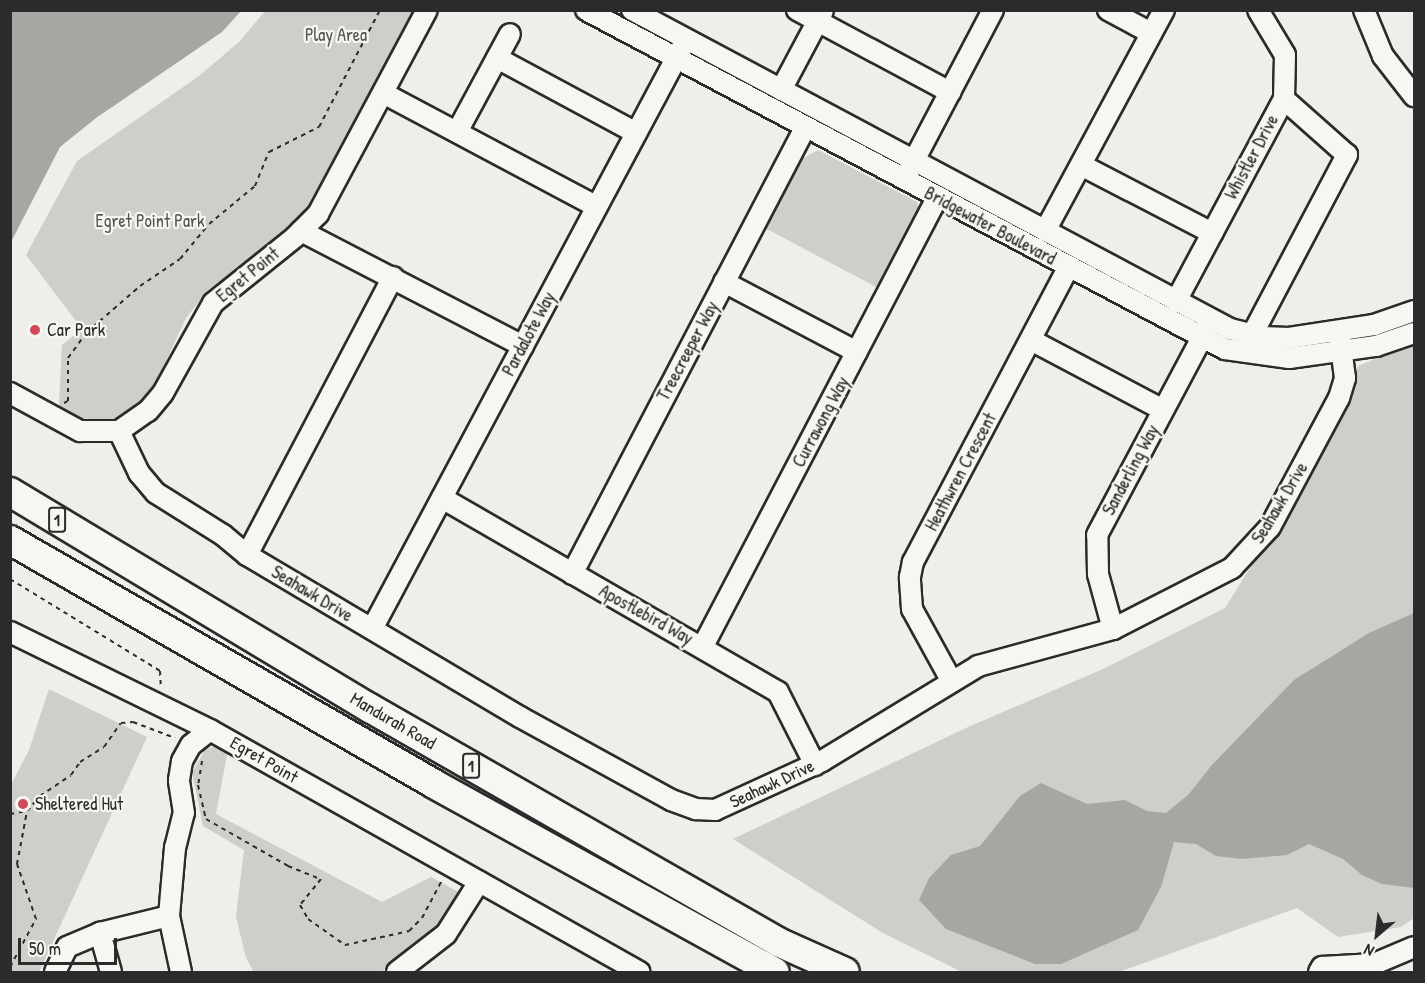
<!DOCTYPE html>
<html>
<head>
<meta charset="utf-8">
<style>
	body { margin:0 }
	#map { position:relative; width:1425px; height:983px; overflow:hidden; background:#eeeeea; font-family:"Patrick Hand",sans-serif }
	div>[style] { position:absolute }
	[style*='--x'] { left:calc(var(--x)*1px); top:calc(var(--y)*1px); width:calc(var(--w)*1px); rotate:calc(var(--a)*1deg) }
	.green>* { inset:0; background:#cececa }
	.water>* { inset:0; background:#a6a6a3 }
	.building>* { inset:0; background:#babab7; transform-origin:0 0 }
	.path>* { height:2px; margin-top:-1px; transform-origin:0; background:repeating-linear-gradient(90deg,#2b2b2b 0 4.5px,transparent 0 9px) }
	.roads { filter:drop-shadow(2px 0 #2b2b2b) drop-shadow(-2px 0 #2b2b2b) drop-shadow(0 2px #2b2b2b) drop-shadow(0 -2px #2b2b2b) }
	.minor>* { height:20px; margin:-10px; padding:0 10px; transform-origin:10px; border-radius:10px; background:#f6f6f2 }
	.highway>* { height:28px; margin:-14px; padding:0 14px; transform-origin:14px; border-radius:14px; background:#f6f6f2 }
	.dots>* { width:16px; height:16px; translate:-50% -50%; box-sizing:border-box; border:3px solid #f6f6f2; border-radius:50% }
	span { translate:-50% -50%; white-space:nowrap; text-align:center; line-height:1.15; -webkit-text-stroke:4.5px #f6f6f2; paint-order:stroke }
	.shield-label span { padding:2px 4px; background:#f6f6f2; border:2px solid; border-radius:4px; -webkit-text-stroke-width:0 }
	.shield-label { font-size:16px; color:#2b2b2b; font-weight:700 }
	.park-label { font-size:18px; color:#545453 }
	.street-label { font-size:18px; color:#2b2b2b }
	.poi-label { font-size:18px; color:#2b2b2b }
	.left { translate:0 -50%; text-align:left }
	.frame { position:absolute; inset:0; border:12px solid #2b2b2b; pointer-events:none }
	.north { position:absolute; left:1347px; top:905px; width:60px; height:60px; -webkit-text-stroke:4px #f6f6f2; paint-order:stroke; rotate:208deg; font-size:16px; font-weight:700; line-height:24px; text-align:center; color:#2b2b2b }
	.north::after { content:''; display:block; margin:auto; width:21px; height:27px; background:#2b2b2b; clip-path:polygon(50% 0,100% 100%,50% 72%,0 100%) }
	.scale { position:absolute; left:18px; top:938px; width:99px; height:27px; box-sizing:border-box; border:3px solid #2b2b2b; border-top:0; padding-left:8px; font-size:18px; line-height:21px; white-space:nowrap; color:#2b2b2b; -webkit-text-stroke:4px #f6f6f2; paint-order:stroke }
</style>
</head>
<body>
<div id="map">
	<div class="green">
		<i style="clip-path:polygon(265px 11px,419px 11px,319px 197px,298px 224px,208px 290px,186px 318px,152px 391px,138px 406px,121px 417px,103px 421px,68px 416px,59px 404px,62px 345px,82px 329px,26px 255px,77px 161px,199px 76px,240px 41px)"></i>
		<i style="clip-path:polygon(818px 150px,917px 202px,920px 215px,880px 289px,765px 228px,802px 159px)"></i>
		<i style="clip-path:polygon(1414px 343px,1414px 918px,1401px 927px,1338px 937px,1297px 908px,1119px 972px,962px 972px,883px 933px,733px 839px,968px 727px,1103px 669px,1225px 608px,1277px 525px,1358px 366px)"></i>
		<i style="clip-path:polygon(49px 689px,147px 737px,39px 972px,11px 972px,11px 785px,29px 750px)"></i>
		<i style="clip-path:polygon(215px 746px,228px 750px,216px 814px,382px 902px,431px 877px,462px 894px,442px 925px,381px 972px,254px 972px,246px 958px,236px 917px,244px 850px,203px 826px,192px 772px,205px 750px)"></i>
	</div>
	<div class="water">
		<i style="clip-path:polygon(11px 10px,241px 11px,222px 32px,96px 118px,60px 147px,11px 242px)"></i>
		<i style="clip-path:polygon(1414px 613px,1414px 888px,1382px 884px,1362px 875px,1343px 859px,1309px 844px,1287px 855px,1242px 859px,1216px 856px,1196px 844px,1174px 842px,1161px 887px,1138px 930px,1061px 964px,1035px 964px,946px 929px,919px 900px,929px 878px,951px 855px,980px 846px,1020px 796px,1041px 783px,1087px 804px,1125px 800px,1147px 811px,1166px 813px,1189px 794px,1211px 766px,1294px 680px,1369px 633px)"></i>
	</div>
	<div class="building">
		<i style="left:20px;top:797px;width:10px;height:11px;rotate:17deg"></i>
	</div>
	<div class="path">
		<i style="--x:64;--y:403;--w:4;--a:-27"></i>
		<i style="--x:68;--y:401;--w:43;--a:-90"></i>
		<i style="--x:68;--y:358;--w:31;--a:-54"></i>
		<i style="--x:86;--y:333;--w:72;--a:-41"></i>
		<i style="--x:140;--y:286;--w:48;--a:-34"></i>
		<i style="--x:180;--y:259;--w:45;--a:-50.4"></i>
		<i style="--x:209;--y:224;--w:60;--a:-39.6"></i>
		<i style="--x:255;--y:186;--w:37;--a:-68"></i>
		<i style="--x:269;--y:152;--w:56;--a:-26.6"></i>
		<i style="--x:319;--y:127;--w:132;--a:-62.5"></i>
		<i style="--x:10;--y:579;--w:176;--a:31.5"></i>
		<i style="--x:160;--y:671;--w:18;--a:87"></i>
		<i style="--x:202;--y:761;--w:24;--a:99"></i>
		<i style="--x:198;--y:785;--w:35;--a:77"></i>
		<i style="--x:206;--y:819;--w:95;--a:29.8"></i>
		<i style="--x:288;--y:866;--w:35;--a:22"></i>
		<i style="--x:321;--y:879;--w:33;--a:129"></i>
		<i style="--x:300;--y:905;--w:16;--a:60"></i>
		<i style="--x:308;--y:919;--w:45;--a:35.1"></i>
		<i style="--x:345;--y:945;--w:66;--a:-12.3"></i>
		<i style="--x:409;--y:931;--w:18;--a:-45"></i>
		<i style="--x:422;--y:918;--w:43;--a:-62.2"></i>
		<i style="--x:10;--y:814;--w:17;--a:-10"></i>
		<i style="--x:10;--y:967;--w:55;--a:-61.6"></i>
		<i style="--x:36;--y:919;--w:58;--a:-109.1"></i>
		<i style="--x:17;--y:864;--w:54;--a:-79.3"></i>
		<i style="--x:27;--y:811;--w:20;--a:-49"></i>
		<i style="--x:40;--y:796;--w:37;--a:-34"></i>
		<i style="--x:71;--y:775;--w:16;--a:-55"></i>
		<i style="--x:80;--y:762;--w:28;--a:-32"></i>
		<i style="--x:104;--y:747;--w:29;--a:-55"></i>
		<i style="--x:121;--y:723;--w:12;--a:-5"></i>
		<i style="--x:133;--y:722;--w:45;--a:20.9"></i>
	</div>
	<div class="roads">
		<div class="minor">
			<i style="--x:586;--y:10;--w:723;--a:27.95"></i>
			<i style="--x:1225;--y:349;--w:65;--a:8"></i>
			<i style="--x:1289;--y:358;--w:88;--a:-7.9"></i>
			<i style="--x:1376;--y:346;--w:40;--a:-18.9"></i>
			<i style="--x:632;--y:10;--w:678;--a:28.08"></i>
			<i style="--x:1230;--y:329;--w:33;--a:14"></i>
			<i style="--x:1262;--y:337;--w:27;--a:2"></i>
			<i style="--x:1289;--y:338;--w:86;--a:-8.7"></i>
			<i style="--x:1374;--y:325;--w:42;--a:-19.3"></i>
			<i style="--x:797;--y:10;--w:174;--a:28.2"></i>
			<i style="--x:1108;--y:10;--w:49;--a:28.1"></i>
			<i style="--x:1364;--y:10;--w:50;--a:67.6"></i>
			<i style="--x:1383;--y:56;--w:51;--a:52.2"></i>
			<i style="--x:497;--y:58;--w:158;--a:28.3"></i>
			<i style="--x:781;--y:90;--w:89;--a:-62"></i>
			<i style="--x:383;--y:93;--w:242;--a:28"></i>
			<i style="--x:457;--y:132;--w:111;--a:-61.6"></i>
			<i style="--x:1081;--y:165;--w:148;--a:27.4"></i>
			<i style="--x:908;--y:172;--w:183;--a:-62.3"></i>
			<i style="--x:301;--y:231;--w:250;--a:27.4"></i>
			<i style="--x:1045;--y:231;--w:251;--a:-61.7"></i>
			<i style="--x:724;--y:282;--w:150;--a:27.8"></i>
			<i style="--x:1176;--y:301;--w:229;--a:-61.9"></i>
			<i style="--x:1284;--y:99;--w:44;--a:-88.7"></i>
			<i style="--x:1285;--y:55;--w:52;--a:-121"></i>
			<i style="--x:1252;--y:335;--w:204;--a:-62.2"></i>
			<i style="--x:1347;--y:155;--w:84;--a:-138.4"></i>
			<i style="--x:1031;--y:340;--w:149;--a:27.9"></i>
			<i style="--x:10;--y:393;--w:80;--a:28.5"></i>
			<i style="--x:80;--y:431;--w:39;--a:0"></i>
			<i style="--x:119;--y:431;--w:35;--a:-35"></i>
			<i style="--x:148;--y:411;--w:23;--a:-50"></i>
			<i style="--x:163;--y:393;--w:103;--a:-60.9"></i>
			<i style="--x:213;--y:303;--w:105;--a:-38.8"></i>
			<i style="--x:295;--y:237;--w:33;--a:-45"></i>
			<i style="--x:318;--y:214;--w:231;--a:-61.9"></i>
			<i style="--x:119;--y:431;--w:47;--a:64.5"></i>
			<i style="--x:139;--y:473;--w:26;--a:50"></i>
			<i style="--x:156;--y:493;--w:79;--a:32.1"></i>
			<i style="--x:223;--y:535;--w:31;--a:40"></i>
			<i style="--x:247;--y:555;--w:317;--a:30.7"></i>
			<i style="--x:520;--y:717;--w:172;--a:28.8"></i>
			<i style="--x:671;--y:800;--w:27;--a:20"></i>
			<i style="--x:696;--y:809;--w:19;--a:3"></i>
			<i style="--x:715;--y:810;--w:118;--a:-24.6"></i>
			<i style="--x:822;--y:761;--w:183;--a:-31.3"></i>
			<i style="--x:978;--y:666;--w:140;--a:-15.3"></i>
			<i style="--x:1113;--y:629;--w:134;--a:-27.1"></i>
			<i style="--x:1232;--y:568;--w:56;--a:-47.2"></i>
			<i style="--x:1270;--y:527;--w:146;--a:-61.9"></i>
			<i style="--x:1339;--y:398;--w:21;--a:-73"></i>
			<i style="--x:1345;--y:378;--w:46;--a:-97.4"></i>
			<i style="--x:442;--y:498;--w:388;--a:30"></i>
			<i style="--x:778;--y:692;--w:82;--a:63.1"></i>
			<i style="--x:247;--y:555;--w:314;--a:-62.3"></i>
			<i style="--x:572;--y:574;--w:503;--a:-62.42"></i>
			<i style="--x:372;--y:629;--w:657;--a:-61.95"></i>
			<i style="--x:1113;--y:629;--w:57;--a:-105.3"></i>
			<i style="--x:1098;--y:574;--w:39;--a:-91"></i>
			<i style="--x:1097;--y:535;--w:234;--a:-62"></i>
			<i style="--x:10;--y:632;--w:223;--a:26.1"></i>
			<i style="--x:210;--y:730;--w:493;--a:29.4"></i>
			<i style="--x:703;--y:646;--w:505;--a:-62.42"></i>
			<i style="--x:951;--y:680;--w:81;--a:-118.8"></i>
			<i style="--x:912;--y:609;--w:32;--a:-94"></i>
			<i style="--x:910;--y:577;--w:15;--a:-79"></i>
			<i style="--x:913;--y:562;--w:332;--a:-62.2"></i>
			<i style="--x:55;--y:972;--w:28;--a:-64"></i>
			<i style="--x:67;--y:947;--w:36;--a:-23"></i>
			<i style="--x:111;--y:972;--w:41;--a:-105.8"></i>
			<i style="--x:100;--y:933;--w:71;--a:-13.8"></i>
			<i style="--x:181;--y:972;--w:57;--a:-102.1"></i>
			<i style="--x:169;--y:916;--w:68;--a:-85"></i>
			<i style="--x:175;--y:848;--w:36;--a:-76"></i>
			<i style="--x:184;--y:813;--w:33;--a:-99"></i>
			<i style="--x:179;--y:780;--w:19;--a:-81"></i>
			<i style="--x:182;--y:761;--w:18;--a:-61"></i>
			<i style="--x:191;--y:745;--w:24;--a:-38"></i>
			<i style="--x:397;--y:972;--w:62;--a:-37.8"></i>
			<i style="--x:446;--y:934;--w:62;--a:-57.6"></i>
			<i style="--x:1319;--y:972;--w:6;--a:-59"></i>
			<i style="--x:1322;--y:967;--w:52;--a:-3.3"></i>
			<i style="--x:1374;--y:964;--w:43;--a:-23"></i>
		</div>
		<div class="highway">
			<i style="--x:10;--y:492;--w:420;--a:31"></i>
			<i style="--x:370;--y:708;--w:470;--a:29.8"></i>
			<i style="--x:778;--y:942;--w:73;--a:24.1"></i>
			<i style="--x:10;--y:540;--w:489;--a:29.9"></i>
			<i style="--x:434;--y:784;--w:389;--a:28.9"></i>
		</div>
	</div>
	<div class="dots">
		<i style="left:35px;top:330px;background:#d1495b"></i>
		<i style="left:23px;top:804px;background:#d1495b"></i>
	</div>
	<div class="shield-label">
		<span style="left:57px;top:520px">1</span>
		<span style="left:471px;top:766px">1</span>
	</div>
	<div class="park-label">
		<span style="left:336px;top:35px">Play Area</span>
		<span style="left:150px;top:221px">Egret Point Park</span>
	</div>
	<div class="street-label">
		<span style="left:1252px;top:157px;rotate:-62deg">Whistler Drive</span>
		<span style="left:990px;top:226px;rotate:28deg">Bridgewater Boulevard</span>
		<span style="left:248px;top:275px;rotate:-39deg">Egret Point</span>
		<span style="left:529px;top:334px;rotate:-62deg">Pardalote Way</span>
		<span style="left:688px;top:351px;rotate:-62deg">Treecreeper Way</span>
		<span style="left:821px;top:422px;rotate:-62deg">Currawong Way</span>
		<span style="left:1131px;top:470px;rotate:-62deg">Sanderling Way</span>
		<span style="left:961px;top:472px;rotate:-62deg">Heathwren Crescent</span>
		<span style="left:1280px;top:503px;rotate:-59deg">Seahawk Drive</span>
		<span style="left:312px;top:594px;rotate:31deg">Seahawk Drive</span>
		<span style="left:646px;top:615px;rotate:29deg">Apostlebird Way</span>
		<span style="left:393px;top:721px;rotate:30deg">Mandurah Road</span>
		<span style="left:264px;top:760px;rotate:30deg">Egret Point</span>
		<span style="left:772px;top:784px;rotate:-25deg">Seahawk Drive</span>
	</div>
	<div class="poi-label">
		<span class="left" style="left:47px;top:330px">Car Park</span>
		<span class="left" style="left:35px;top:804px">Sheltered Hut</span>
	</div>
	<div class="frame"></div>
	<div class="north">N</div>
	<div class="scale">50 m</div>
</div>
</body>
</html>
